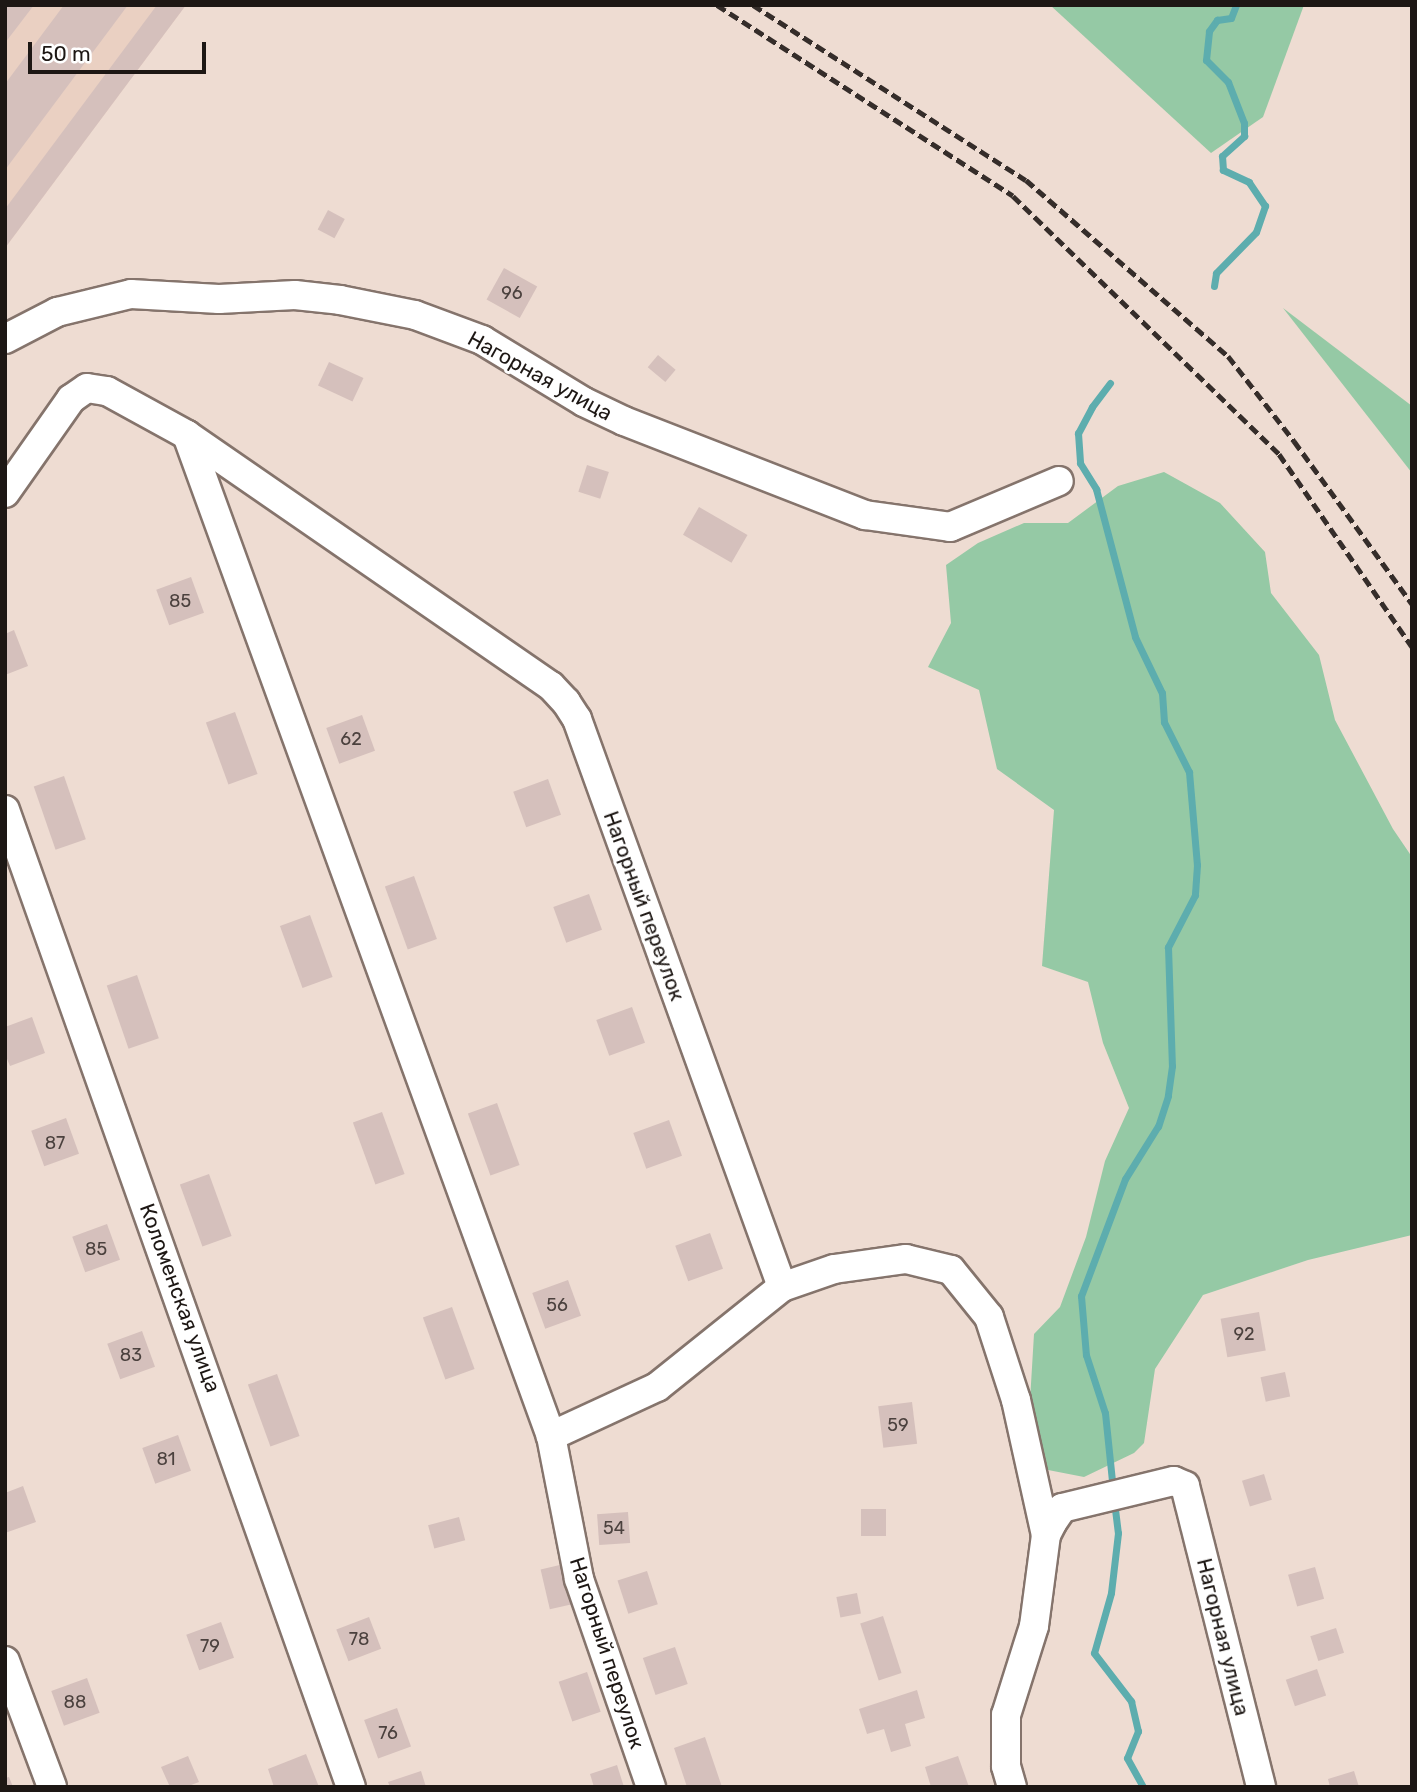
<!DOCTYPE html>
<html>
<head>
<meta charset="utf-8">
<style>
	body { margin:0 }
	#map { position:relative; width:1417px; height:1792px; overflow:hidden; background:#eedcd2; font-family:Rubik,sans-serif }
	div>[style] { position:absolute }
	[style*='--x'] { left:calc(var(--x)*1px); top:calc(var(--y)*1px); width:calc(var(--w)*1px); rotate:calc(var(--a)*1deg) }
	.built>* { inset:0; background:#ead0c2 }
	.green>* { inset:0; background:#95c9a5 }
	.stream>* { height:7px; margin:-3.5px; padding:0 3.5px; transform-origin:3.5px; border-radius:3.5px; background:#5dadae }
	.building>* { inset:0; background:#d5c0bc; transform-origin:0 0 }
	.roads { filter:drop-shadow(2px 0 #85746c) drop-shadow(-2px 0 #85746c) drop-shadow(0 2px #85746c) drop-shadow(0 -2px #85746c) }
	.minor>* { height:28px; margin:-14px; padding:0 14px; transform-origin:14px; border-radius:14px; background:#fff }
	.rail>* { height:5px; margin-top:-2.5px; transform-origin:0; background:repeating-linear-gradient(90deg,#352d2a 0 10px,transparent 0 15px) }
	span { translate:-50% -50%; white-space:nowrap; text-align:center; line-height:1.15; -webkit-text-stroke:6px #fff; paint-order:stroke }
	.number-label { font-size:18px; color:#4b413e }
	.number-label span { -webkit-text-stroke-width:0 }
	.street-label { font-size:21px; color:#1d1714 }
	.frame { position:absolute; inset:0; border:7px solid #1d1714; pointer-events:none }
	.scale { position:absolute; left:28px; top:42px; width:178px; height:32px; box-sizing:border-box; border:4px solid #1d1714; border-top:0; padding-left:9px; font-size:21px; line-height:24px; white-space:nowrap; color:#1d1714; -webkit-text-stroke:5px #fff; paint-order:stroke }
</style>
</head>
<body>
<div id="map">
	<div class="built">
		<i style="clip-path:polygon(5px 5px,186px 5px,5px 248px)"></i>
	</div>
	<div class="green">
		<i style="clip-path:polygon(1050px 5px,1304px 5px,1263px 117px,1211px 153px)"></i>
		<i style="clip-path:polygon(1283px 308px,1412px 406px,1412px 473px)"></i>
		<i style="clip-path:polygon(1164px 472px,1220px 503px,1265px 552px,1271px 593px,1319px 655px,1335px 720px,1393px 829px,1412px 857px,1412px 1235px,1308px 1260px,1203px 1295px,1155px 1369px,1144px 1443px,1134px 1453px,1084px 1477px,1043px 1469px,1029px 1417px,1034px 1334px,1060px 1307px,1086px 1237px,1105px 1161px,1129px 1108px,1103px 1043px,1088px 982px,1042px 966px,1054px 810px,997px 769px,979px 690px,928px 667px,951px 623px,946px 565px,978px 543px,1024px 523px,1068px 523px,1118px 486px)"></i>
	</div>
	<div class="stream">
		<i style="--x:1214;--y:286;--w:13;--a:-81"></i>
		<i style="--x:1216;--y:273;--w:57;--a:-45.7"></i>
		<i style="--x:1256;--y:232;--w:28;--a:-71"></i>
		<i style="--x:1265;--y:206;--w:29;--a:-124"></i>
		<i style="--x:1249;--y:182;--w:29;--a:-155"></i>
		<i style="--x:1223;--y:170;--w:14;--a:-94"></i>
		<i style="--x:1222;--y:156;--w:30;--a:-42"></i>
		<i style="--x:1244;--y:136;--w:13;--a:-90"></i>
		<i style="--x:1244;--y:123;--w:44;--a:-111.3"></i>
		<i style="--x:1228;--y:82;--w:31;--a:-135"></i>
		<i style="--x:1206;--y:60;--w:29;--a:-84"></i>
		<i style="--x:1209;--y:31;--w:14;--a:-54"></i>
		<i style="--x:1217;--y:20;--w:14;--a:-8"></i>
		<i style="--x:1231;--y:18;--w:14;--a:-69"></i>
		<i style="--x:1110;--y:383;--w:30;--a:127"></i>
		<i style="--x:1092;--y:407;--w:30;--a:118"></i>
		<i style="--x:1078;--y:433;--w:30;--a:86"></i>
		<i style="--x:1080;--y:463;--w:31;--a:58"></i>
		<i style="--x:1096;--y:489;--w:153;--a:75.2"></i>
		<i style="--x:1135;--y:637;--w:62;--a:64.3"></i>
		<i style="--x:1162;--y:693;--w:29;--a:86"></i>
		<i style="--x:1164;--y:722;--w:56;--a:63.4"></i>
		<i style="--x:1189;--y:772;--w:93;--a:85.1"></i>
		<i style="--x:1197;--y:865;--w:30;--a:94"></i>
		<i style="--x:1195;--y:895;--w:59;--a:117.4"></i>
		<i style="--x:1168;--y:947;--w:119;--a:88.1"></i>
		<i style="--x:1172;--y:1066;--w:30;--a:98"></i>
		<i style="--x:1168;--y:1096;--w:32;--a:108"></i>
		<i style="--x:1158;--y:1126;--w:62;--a:121.9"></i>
		<i style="--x:1125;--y:1179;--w:125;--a:110.6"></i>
		<i style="--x:1081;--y:1296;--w:59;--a:85.2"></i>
		<i style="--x:1086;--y:1355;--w:61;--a:71.9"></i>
		<i style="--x:1105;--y:1413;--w:77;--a:84.1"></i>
		<i style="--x:1114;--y:1501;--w:32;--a:83"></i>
		<i style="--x:1118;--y:1533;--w:60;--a:96.7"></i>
		<i style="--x:1111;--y:1593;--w:62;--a:105.8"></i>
		<i style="--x:1094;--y:1653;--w:61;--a:52.4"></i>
		<i style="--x:1131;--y:1701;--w:31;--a:77"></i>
		<i style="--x:1138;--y:1731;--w:29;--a:112"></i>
		<i style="--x:1127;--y:1758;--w:33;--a:61"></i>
	</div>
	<div class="building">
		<i style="clip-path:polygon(5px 5px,34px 5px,5px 43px)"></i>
		<i style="clip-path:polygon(64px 5px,128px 5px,5px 170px,5px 84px)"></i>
		<i style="clip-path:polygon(157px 5px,186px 5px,5px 248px,5px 209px)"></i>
		<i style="left:328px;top:210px;width:19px;height:22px;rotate:28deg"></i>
		<i style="left:504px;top:268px;width:38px;height:36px;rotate:29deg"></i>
		<i style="left:658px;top:355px;width:23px;height:16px;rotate:40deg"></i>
		<i style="left:329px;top:362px;width:38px;height:26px;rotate:25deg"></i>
		<i style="left:587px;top:465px;width:23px;height:28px;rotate:18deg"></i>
		<i style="left:699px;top:507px;width:56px;height:32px;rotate:30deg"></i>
		<i style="left:191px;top:577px;width:38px;height:37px;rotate:70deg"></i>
		<i style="clip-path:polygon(14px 630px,28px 666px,5px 675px,5px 634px)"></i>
		<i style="left:235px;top:712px;width:66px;height:31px;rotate:70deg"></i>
		<i style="left:362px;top:715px;width:38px;height:38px;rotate:70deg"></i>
		<i style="left:64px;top:776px;width:67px;height:32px;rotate:71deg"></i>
		<i style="left:548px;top:779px;width:38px;height:37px;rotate:70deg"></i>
		<i style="left:414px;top:876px;width:67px;height:31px;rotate:70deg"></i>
		<i style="left:589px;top:894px;width:38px;height:38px;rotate:70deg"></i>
		<i style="left:310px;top:915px;width:66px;height:32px;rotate:70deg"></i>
		<i style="left:137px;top:975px;width:67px;height:32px;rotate:71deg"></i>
		<i style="left:632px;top:1007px;width:38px;height:38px;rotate:70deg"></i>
		<i style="clip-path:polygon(32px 1017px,45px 1053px,10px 1066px,5px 1054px,5px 1027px)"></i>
		<i style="left:497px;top:1103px;width:66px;height:31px;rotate:70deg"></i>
		<i style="left:382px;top:1112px;width:66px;height:31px;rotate:70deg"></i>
		<i style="left:66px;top:1118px;width:38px;height:37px;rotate:70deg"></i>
		<i style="left:669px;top:1120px;width:38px;height:38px;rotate:70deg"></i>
		<i style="left:209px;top:1174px;width:66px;height:31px;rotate:70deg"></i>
		<i style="left:107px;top:1224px;width:38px;height:37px;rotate:70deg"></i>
		<i style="left:710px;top:1233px;width:38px;height:37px;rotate:70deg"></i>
		<i style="left:568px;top:1280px;width:38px;height:38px;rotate:70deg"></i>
		<i style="left:452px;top:1307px;width:66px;height:31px;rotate:70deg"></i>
		<i style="left:1259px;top:1312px;width:39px;height:39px;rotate:80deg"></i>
		<i style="left:142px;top:1331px;width:38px;height:37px;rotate:70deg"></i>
		<i style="left:1285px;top:1372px;width:25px;height:25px;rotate:78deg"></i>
		<i style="left:277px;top:1374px;width:66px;height:31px;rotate:70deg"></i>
		<i style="left:912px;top:1402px;width:42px;height:34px;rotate:83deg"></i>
		<i style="left:178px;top:1435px;width:38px;height:38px;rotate:70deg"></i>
		<i style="left:1264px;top:1474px;width:27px;height:23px;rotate:73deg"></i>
		<i style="clip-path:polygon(23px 1486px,36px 1522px,5px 1533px,5px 1493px)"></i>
		<i style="left:861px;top:1509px;width:25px;height:27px"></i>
		<i style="left:628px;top:1512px;width:31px;height:31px;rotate:86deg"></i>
		<i style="left:459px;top:1517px;width:24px;height:32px;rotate:75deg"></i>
		<i style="left:564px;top:1564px;width:41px;height:24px;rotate:77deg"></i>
		<i style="left:1315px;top:1567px;width:33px;height:28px;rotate:74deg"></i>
		<i style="left:647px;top:1571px;width:35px;height:31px;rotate:72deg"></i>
		<i style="left:857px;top:1593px;width:21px;height:21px;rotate:79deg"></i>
		<i style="left:883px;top:1616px;width:60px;height:24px;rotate:72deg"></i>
		<i style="left:369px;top:1617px;width:34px;height:35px;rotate:69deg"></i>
		<i style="left:221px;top:1622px;width:38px;height:37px;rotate:70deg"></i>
		<i style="left:1336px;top:1628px;width:26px;height:27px;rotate:72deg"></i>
		<i style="left:675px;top:1647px;width:39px;height:34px;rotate:71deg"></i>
		<i style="left:1317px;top:1669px;width:28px;height:33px;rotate:71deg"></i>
		<i style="left:587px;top:1672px;width:42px;height:30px;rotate:71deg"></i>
		<i style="left:87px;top:1678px;width:37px;height:38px;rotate:70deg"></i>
		<i style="clip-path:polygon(917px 1690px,925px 1718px,905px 1724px,911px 1746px,891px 1752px,884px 1729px,867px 1734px,859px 1709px)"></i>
		<i style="left:397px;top:1708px;width:41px;height:35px;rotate:70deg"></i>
		<i style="clip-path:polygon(705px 1737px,722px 1787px,687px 1787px,674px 1748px)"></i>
		<i style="clip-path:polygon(306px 1754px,319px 1787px,274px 1787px,268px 1769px)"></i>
		<i style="clip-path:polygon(188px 1756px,199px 1782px,186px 1787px,170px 1787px,161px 1767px)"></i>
		<i style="clip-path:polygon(958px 1756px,969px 1787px,931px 1787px,925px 1767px)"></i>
		<i style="clip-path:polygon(617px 1765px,624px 1787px,594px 1787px,590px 1774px)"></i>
		<i style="clip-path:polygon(421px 1771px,426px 1787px,390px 1787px,388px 1782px)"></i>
		<i style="clip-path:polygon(1354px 1771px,1359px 1787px,1330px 1787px,1328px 1779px)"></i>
		<i style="clip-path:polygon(9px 1777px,13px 1787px,5px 1787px,5px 1778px)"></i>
	</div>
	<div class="roads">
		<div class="minor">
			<i style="--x:5;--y:339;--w:59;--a:-27.4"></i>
			<i style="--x:57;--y:312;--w:76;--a:-13.7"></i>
			<i style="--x:131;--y:294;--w:88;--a:3.3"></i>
			<i style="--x:219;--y:299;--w:76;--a:-3"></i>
			<i style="--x:295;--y:295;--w:45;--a:6.3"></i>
			<i style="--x:340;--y:300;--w:76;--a:11.3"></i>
			<i style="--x:415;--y:315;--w:72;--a:20.5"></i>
			<i style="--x:482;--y:340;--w:119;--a:31.3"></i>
			<i style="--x:584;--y:402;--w:44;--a:25.4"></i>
			<i style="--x:624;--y:421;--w:259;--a:21.3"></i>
			<i style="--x:865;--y:515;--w:86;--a:8"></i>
			<i style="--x:950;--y:527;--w:118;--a:-22.9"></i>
			<i style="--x:187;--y:435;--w:1065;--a:70.02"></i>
			<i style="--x:551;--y:1436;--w:146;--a:78.9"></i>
			<i style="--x:579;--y:1579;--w:220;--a:70.9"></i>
			<i style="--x:5;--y:493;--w:115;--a:-54.9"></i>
			<i style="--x:71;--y:399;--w:19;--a:-35"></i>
			<i style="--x:87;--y:388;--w:20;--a:9"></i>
			<i style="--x:107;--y:391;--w:91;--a:28.8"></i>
			<i style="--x:187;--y:435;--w:442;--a:34.6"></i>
			<i style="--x:551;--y:686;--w:22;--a:47"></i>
			<i style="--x:566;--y:702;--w:20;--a:57"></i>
			<i style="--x:577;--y:719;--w:604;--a:70.15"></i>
			<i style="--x:782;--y:1287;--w:160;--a:141.3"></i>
			<i style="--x:657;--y:1387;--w:117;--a:155.2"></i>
			<i style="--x:5;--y:810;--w:1036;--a:70.5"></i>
			<i style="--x:782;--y:1287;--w:55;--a:-19.1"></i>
			<i style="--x:834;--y:1269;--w:73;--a:-7.9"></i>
			<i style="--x:906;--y:1259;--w:46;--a:13.7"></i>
			<i style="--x:951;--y:1270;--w:60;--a:51"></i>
			<i style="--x:989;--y:1317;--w:87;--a:72"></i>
			<i style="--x:1016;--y:1400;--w:138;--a:77.5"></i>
			<i style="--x:5;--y:1661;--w:134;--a:69.5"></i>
			<i style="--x:1012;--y:1787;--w:22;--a:-106"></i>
			<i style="--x:1006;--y:1766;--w:51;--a:-90"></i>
			<i style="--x:1006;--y:1715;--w:93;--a:-72.5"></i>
			<i style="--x:1034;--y:1626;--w:92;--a:-82.5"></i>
			<i style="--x:1046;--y:1535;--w:13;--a:-63"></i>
			<i style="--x:1052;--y:1523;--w:18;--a:-56"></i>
			<i style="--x:1062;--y:1508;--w:115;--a:-13.6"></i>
			<i style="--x:1174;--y:1481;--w:12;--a:24"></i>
			<i style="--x:1185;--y:1486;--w:310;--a:75.8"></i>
		</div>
	</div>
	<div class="rail">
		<i style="--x:717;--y:5;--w:352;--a:32.8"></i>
		<i style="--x:1013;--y:196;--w:371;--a:44.1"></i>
		<i style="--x:1279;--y:454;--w:234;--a:55.4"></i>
		<i style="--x:753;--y:5;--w:324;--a:32.7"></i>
		<i style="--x:1026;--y:180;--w:268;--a:41.1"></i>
		<i style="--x:1228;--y:356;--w:108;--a:52.2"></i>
		<i style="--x:1294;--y:441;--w:201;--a:54.1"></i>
	</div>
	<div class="number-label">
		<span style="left:512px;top:293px">96</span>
		<span style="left:180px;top:601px">85</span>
		<span style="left:351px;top:739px">62</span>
		<span style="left:55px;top:1143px">87</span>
		<span style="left:96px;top:1249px">85</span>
		<span style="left:557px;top:1305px">56</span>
		<span style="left:1244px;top:1334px">92</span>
		<span style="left:131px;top:1355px">83</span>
		<span style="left:898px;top:1425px">59</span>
		<span style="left:166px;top:1459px">81</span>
		<span style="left:614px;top:1528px">54</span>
		<span style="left:359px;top:1639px">78</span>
		<span style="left:210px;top:1646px">79</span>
		<span style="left:75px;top:1702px">88</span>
		<span style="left:388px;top:1733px">76</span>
	</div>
	<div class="street-label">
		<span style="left:540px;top:376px;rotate:29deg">Нагорная улица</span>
		<span style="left:644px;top:906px;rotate:70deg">Нагорный переулок</span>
		<span style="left:180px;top:1298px;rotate:70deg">Коломенская улица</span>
		<span style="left:1223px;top:1637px;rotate:76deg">Нагорная улица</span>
		<span style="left:607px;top:1653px;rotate:72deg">Нагорный переулок</span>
	</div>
	<div class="frame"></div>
	<div class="scale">50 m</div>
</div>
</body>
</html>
